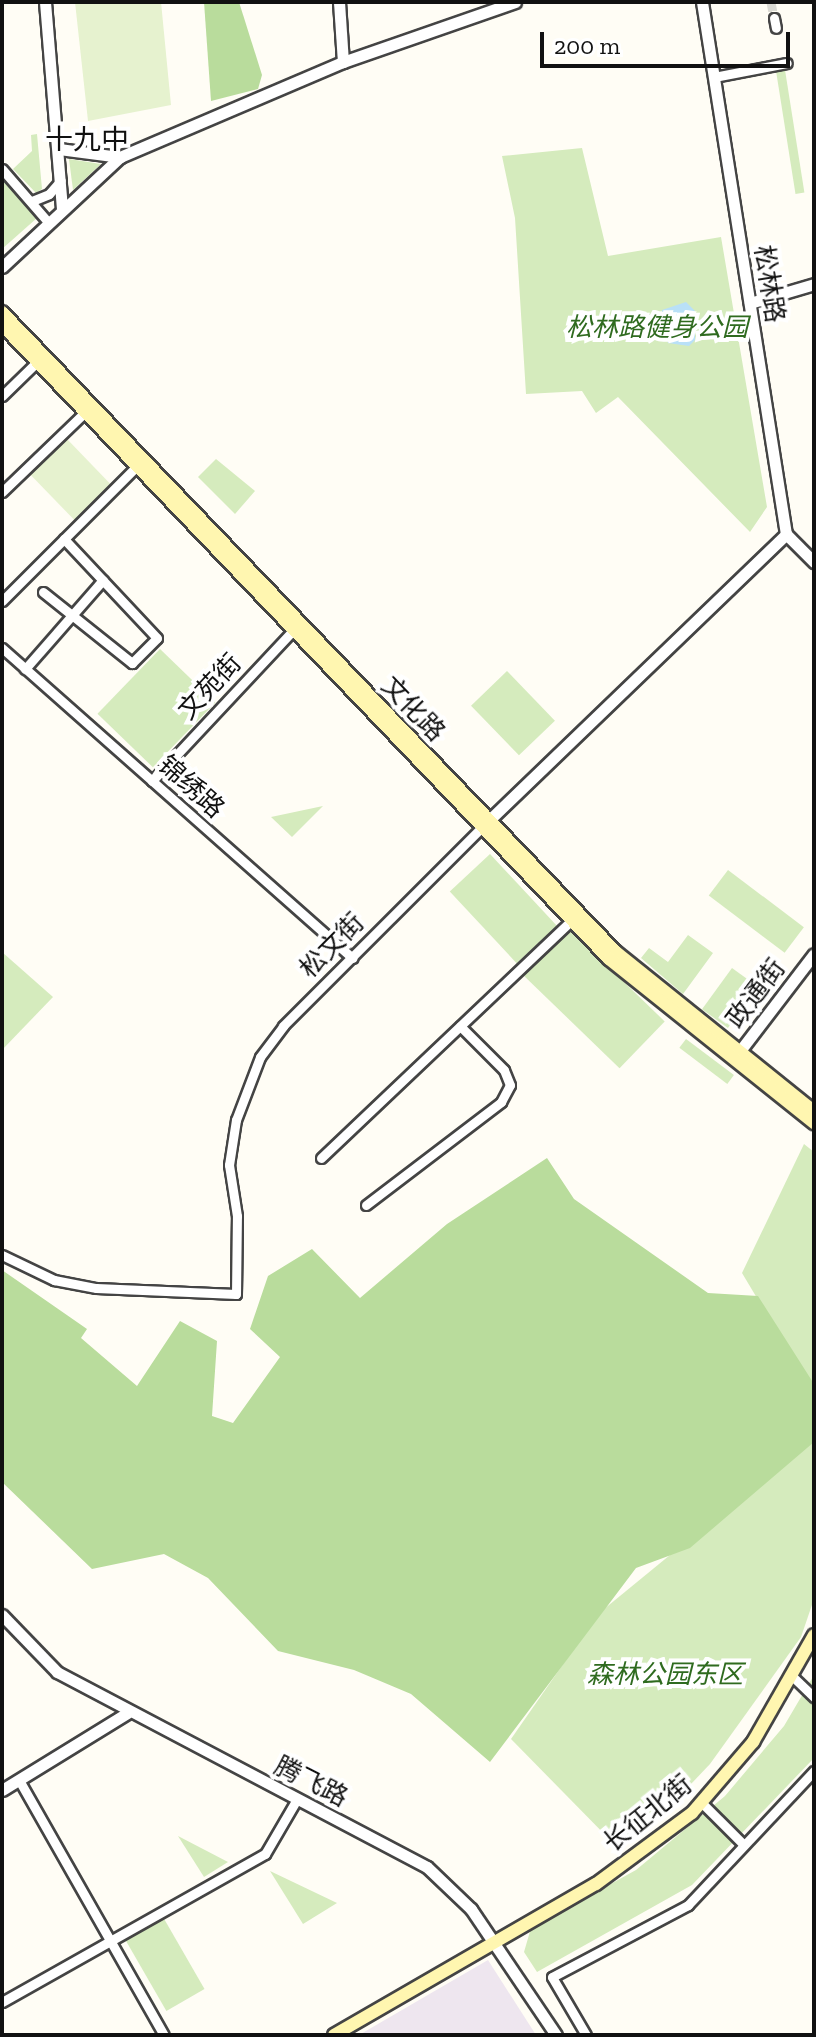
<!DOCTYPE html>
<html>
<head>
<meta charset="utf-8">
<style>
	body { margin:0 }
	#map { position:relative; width:816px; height:2037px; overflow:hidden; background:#fffdf5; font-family:"Zilla Slab","Noto Sans SC",serif }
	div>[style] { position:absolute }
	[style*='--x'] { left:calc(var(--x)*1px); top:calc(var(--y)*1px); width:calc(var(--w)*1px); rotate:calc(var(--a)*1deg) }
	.industrial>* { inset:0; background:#eee6ef }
	.green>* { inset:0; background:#d5ebbd; transform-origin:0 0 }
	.forest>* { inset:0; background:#b9dc9c }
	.pitch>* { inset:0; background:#e6f2cf; transform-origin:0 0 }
	.water>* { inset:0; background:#b9e0f7 }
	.minor-tunnel>* { height:9px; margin-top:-4.5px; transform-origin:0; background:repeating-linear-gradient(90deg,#dbdad3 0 9px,transparent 0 13.5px) }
	.roads { filter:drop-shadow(2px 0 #444) drop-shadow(-2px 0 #444) drop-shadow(0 2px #444) drop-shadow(0 -2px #444) }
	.minor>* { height:9px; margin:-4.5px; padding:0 4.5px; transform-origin:4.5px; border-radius:4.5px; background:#fff }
	.tertiary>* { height:11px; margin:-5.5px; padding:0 5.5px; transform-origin:5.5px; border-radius:5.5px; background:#fff }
	.secondary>* { height:12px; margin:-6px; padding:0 6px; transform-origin:6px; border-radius:6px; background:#fff6b0 }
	span { translate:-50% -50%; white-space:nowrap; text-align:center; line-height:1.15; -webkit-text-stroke:8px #fff; paint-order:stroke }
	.street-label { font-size:26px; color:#111 }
	.park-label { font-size:26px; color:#2f6b1f; font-style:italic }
	.neighbourhood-label { font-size:28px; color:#111 }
	.frame { position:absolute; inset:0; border:4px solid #111; pointer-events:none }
	.scale { position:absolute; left:540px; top:32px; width:250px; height:36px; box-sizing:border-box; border:4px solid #111; border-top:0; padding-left:10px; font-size:24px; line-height:28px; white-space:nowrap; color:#111; -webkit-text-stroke:6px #fff; paint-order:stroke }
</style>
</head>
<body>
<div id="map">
	<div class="industrial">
		<i style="clip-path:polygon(488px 1960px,536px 2035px,359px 2035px)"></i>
	</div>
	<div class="green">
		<i style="left:785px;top:70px;width:124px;height:9px;rotate:81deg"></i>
		<i style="clip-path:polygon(37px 134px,42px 189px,36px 193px,13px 169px,32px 151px,31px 135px)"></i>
		<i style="clip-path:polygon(582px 148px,608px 256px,721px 237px,767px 507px,750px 532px,618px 397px,596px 413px,582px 391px,526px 394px,515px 218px,502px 156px)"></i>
		<i style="clip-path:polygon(69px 159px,101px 164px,73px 190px)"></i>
		<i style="clip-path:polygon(2px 180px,37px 218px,2px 249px)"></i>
		<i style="clip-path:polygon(216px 459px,255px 491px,235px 514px,198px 477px)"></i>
		<i style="left:160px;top:649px;width:77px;height:90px;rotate:44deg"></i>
		<i style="left:507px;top:671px;width:69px;height:50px;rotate:46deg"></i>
		<i style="clip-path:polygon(323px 806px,292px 837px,271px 817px)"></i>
		<i style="left:490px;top:854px;width:98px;height:55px;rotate:47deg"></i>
		<i style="left:728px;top:870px;width:95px;height:32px;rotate:37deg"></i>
		<i style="left:569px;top:929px;width:133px;height:65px;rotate:44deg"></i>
		<i style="clip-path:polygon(688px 935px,713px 953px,683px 994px,641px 958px,649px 948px,668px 962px)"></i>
		<i style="clip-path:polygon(2px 952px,53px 997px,2px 1050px)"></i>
		<i style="left:732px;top:968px;width:32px;height:51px;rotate:36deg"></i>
		<i style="left:686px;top:1039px;width:60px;height:11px;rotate:37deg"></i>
		<i style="clip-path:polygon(804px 1144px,814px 1152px,814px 1393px,742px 1273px)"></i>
		<i style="clip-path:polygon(814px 1437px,814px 1599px,801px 1637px,710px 1764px,672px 1804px,617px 1847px,511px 1739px,598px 1614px)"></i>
		<i style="clip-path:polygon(814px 1675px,814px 1758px,692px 1885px,537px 1972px,524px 1952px,531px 1928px,636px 1870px,725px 1796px,784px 1726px)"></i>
		<i style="clip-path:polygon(178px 1836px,228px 1862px,204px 1877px)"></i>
		<i style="clip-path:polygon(270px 1871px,337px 1903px,303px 1924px)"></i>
		<i style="left:163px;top:1917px;width:83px;height:44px;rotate:60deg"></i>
	</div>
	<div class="forest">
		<i style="clip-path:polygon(204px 2px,239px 2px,262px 75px,258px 89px,211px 101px)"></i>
		<i style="clip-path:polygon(547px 1158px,574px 1199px,708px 1293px,758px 1296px,814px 1384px,814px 1442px,690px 1548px,636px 1568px,490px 1762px,411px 1694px,354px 1670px,278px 1651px,208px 1578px,164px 1554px,92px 1569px,2px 1482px,2px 1270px,87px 1329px,81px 1338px,137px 1386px,180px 1321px,217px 1341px,212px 1416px,233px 1423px,280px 1357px,250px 1329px,268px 1276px,312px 1249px,360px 1298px,447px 1224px)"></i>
	</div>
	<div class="pitch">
		<i style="clip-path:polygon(75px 2px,161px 2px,171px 105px,88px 121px)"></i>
		<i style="left:66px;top:438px;width:67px;height:51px;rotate:46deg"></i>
	</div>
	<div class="water">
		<i style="clip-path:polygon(686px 302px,695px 311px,695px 340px,689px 346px,668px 343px,662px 310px)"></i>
	</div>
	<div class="minor-tunnel">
		<i style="--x:771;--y:2;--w:16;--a:79"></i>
	</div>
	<div class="roads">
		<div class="minor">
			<i style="--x:774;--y:18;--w:10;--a:79"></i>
			<i style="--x:714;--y:77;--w:74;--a:-10.9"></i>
			<i style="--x:2;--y:169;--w:70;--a:49"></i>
			<i style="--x:32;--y:201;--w:18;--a:-22"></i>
			<i style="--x:49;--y:194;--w:18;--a:-49"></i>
			<i style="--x:2;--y:396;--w:49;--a:-44.2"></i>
			<i style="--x:2;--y:492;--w:115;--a:-43.9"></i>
			<i style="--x:43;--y:592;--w:114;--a:38.6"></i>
			<i style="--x:132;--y:663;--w:35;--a:-45"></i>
			<i style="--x:157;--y:638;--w:136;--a:-133.2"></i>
			<i style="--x:2;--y:601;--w:191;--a:-45"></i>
			<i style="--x:2;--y:648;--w:468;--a:41.5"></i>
			<i style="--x:25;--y:669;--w:118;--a:-48.8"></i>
			<i style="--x:152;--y:781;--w:212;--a:-46.9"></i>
			<i style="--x:321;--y:1158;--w:349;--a:-43.5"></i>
			<i style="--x:366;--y:1205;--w:170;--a:-37.3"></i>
			<i style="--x:501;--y:1102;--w:19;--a:-62"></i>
			<i style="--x:510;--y:1085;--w:16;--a:-112"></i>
			<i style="--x:504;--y:1070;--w:62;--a:-135"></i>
			<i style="--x:2;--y:1255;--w:58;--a:25.7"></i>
			<i style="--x:54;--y:1280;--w:43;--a:10.8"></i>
			<i style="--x:96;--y:1288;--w:140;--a:2.5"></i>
			<i style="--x:236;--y:1294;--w:78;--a:-89.3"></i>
			<i style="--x:237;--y:1216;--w:52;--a:-98.9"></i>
			<i style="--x:229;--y:1165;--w:46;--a:-81.2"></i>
			<i style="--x:236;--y:1120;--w:67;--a:-69.1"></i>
			<i style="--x:260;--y:1057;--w:39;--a:-53"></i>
			<i style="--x:283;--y:1026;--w:281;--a:-45"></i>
			<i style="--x:791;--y:1675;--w:32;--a:44"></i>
			<i style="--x:19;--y:1780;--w:293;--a:60.4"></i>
			<i style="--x:702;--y:1803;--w:59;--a:45"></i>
			<i style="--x:2;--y:2002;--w:302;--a:-29.4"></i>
			<i style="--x:265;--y:1854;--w:64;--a:-59.8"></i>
			<i style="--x:586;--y:2035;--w:67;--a:-120.4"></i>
			<i style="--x:552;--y:1977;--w:154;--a:-27.9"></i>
			<i style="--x:688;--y:1905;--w:184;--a:-46.8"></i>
		</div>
		<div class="tertiary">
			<i style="--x:45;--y:2;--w:208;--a:85.3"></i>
			<i style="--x:339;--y:2;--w:60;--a:86.2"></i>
			<i style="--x:702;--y:2;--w:539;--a:81.03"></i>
			<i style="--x:786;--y:534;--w:40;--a:45"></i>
			<i style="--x:59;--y:149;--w:62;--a:7.5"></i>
			<i style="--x:2;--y:267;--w:161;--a:-43"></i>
			<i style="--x:120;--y:157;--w:242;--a:-23.1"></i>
			<i style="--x:343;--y:62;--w:182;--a:-19.2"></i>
			<i style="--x:750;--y:303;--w:67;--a:-16.5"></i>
			<i style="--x:483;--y:826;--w:421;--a:-43.9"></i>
			<i style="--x:736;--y:1056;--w:128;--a:-52.6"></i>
			<i style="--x:2;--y:1615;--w:79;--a:46"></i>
			<i style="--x:57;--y:1672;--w:418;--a:27.8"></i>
			<i style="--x:427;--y:1867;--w:61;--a:43.7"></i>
			<i style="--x:471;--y:1909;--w:152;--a:56"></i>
			<i style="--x:2;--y:1790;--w:147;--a:-31.6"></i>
		</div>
		<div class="secondary">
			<i style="--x:2;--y:312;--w:887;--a:46.19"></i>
			<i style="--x:616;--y:952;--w:254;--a:38.8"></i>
			<i style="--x:2;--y:325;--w:878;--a:46.25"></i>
			<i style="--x:609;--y:959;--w:263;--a:38.7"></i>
			<i style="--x:334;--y:2035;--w:302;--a:-30"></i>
			<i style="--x:596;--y:1884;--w:119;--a:-36.5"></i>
			<i style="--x:692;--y:1813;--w:94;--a:-49.3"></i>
			<i style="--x:753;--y:1742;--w:123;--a:-60.3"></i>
		</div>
	</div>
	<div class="street-label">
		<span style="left:769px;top:284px;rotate:81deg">松林路</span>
		<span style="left:210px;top:687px;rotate:-47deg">文苑街</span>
		<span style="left:413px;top:709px;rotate:46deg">文化路</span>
		<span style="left:191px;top:787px;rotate:42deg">锦绣路</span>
		<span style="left:332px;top:946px;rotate:-45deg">松文街</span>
		<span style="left:756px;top:994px;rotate:-53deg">政通街</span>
		<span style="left:311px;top:1782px;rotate:27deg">腾飞路</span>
		<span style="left:648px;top:1814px;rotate:-39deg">长征北街</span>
	</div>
	<div class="park-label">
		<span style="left:657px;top:328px">松林路健身公园</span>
		<span style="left:665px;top:1675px">森林公园东区</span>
	</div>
	<div class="neighbourhood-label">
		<span style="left:87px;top:140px">十九中</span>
	</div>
	<div class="frame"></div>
	<div class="scale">200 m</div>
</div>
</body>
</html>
